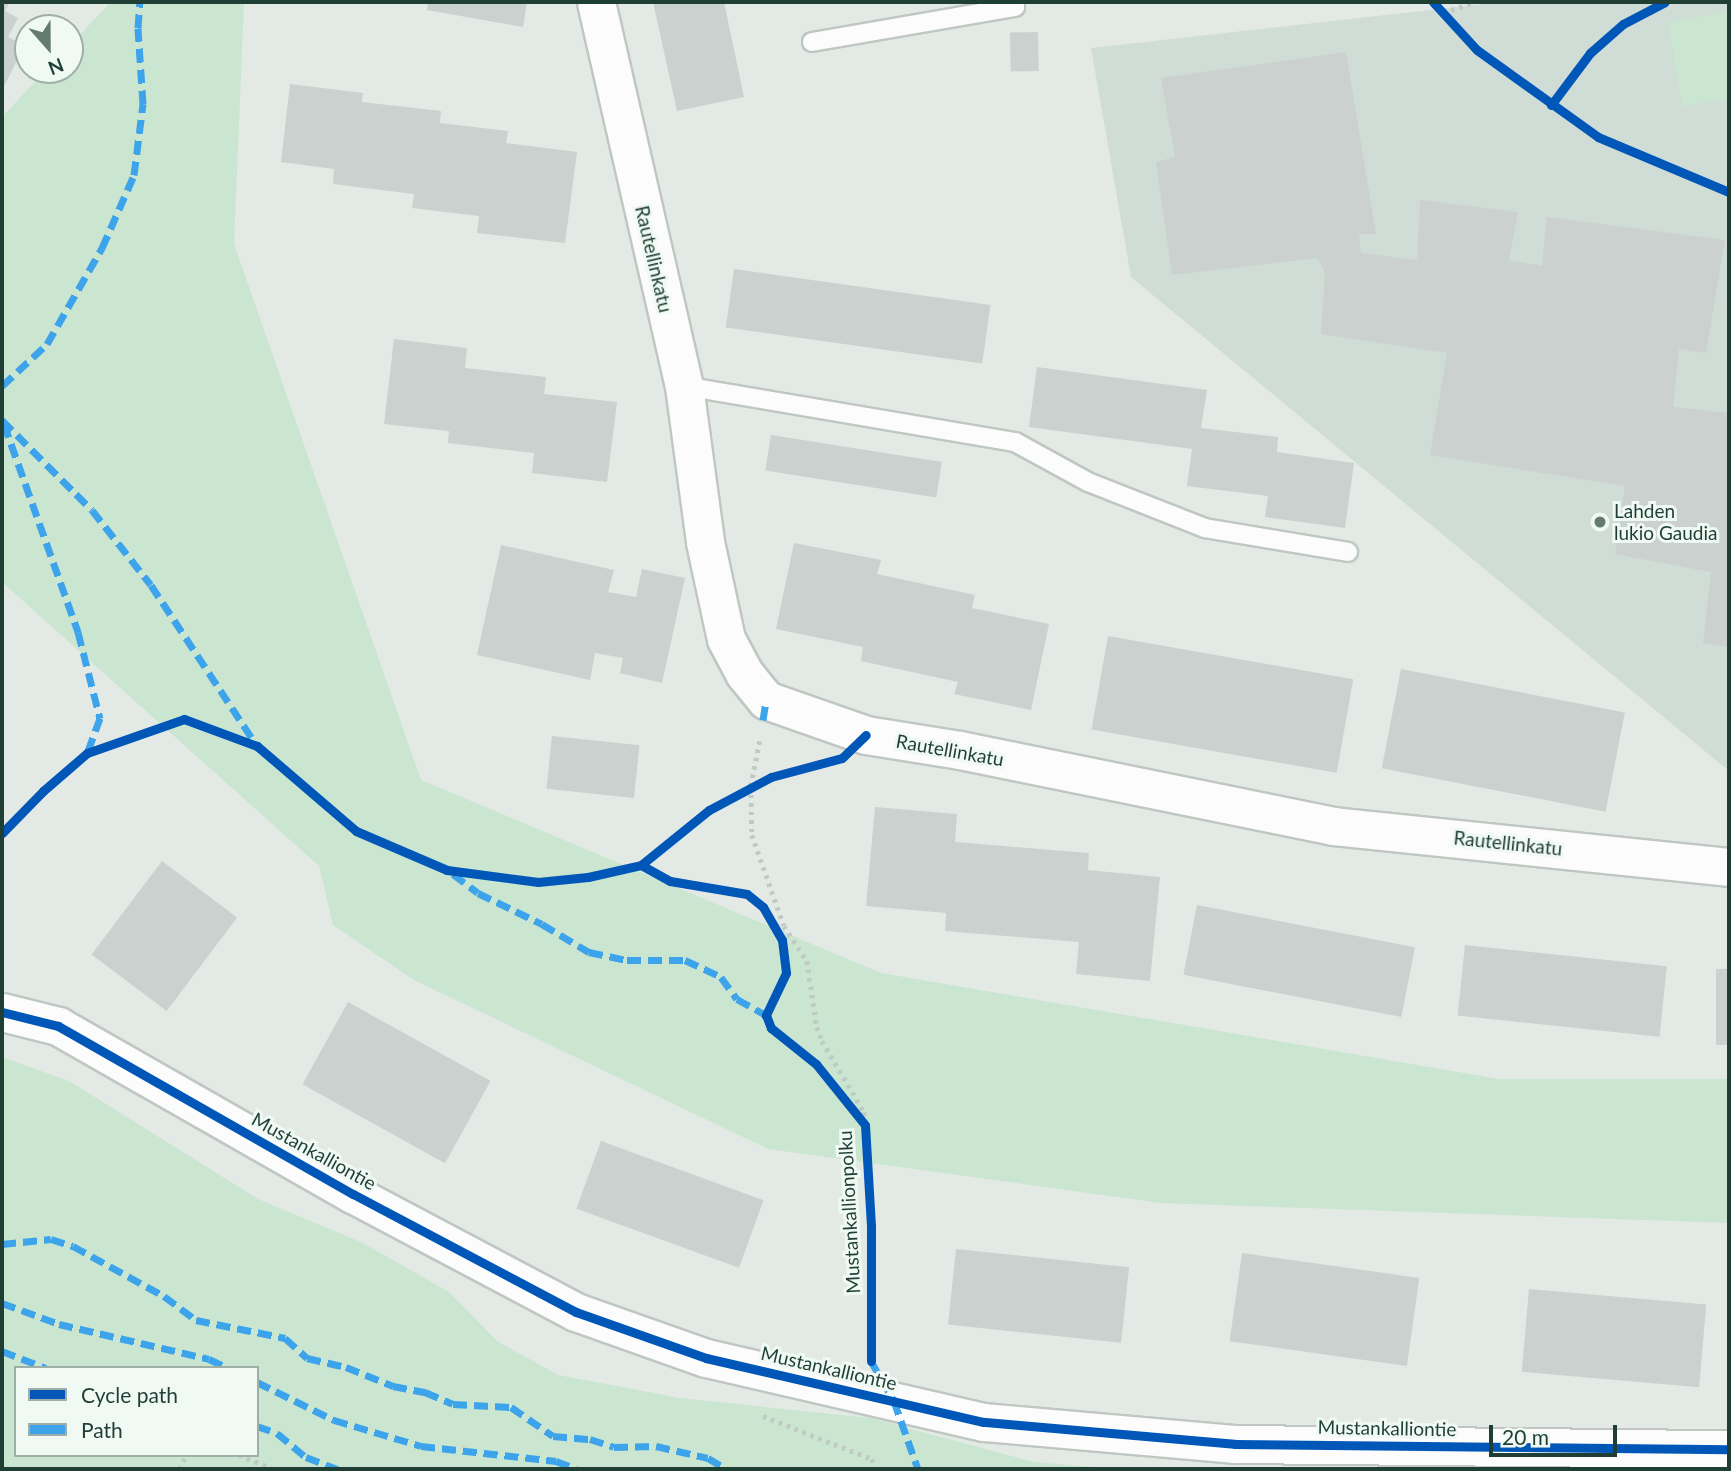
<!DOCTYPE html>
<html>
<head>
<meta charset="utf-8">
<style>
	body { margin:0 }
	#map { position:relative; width:1731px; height:1471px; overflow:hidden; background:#e3eae6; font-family:Lato,sans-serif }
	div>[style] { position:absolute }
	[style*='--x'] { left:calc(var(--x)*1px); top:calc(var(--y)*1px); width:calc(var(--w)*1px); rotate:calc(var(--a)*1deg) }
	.built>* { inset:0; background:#d0dcd6 }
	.green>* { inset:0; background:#cae5d0 }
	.building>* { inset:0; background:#cad1ce; transform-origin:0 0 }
	.path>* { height:4.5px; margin-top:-2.25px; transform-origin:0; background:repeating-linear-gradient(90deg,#c0cac5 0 3.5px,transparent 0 8.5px) }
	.roads { filter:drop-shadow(2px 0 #c0c7c3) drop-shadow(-2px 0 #c0c7c3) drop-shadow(0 2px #c0c7c3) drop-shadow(0 -2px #c0c7c3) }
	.lane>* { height:18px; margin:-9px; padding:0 9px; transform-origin:9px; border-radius:9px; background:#fbfcfb }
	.street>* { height:37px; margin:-18.5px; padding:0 18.5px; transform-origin:18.5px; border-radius:18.5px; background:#fbfcfb }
	.quiet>* { height:7px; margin-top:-3.5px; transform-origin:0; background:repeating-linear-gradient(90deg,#3da4eb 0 14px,transparent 0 21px) }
	.cycleway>* { height:9px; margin:-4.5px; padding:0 4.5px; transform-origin:4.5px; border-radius:4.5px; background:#0057b8 }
	.dots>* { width:19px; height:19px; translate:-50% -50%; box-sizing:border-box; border:4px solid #f1f9f4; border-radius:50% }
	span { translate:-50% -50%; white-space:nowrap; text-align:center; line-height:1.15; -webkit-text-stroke:6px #f1f9f4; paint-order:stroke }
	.street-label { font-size:19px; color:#1f3f34 }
	.poi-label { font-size:19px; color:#1f3f34 }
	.left { translate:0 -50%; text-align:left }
	.frame { position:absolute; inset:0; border:4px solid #1f3f34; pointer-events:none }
	.legend { position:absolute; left:14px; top:1366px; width:245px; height:91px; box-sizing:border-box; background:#f1f9f4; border:2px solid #9dafa7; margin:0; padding:9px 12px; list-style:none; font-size:21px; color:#1f3f34 }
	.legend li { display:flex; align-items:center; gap:14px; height:35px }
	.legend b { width:35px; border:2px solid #9dafa7 }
	.north { position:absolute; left:14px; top:14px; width:70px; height:70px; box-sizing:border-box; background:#f1f9f4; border:2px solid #9dafa7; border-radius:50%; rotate:159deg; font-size:19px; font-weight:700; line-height:28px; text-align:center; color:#1f3f34 }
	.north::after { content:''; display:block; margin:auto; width:24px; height:32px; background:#647b72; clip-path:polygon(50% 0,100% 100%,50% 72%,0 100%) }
	.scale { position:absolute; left:1489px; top:1425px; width:128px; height:32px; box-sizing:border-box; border:4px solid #1f3f34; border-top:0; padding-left:9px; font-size:21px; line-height:24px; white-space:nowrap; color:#1f3f34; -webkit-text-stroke:5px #f1f9f4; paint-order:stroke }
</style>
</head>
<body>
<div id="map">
	<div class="built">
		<i style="clip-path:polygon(1502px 2px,1729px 2px,1729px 771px,1131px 277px,1091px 48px)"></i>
	</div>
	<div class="green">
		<i style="clip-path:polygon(111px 2px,244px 2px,234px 244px,421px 780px,881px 973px,1499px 1079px,1729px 1079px,1729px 1223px,1161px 1203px,768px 1149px,414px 980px,333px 925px,319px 866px,2px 582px,2px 117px,46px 70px,70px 70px,70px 45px)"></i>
		<i style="clip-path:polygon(1729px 12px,1729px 99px,1682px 106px,1668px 22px)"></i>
		<i style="clip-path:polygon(evenodd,2px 1057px,69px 1081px,258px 1199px,363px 1243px,449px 1292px,497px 1341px,558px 1375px,680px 1398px,870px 1418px,1034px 1462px,1116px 1469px,2px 1469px,2px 1057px,16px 1368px,257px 1368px,257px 1455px,16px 1455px,16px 1368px)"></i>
	</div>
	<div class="building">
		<i style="clip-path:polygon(2px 2px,10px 2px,5px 11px,18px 18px,8px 37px,25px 45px,2px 90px)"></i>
		<i style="clip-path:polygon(428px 2px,527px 2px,523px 27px,427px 10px)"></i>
		<i style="clip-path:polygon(653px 2px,724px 2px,744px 97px,677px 111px)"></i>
		<i style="left:1038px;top:32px;width:39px;height:28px;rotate:89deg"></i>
		<i style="clip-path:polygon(1346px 52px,1376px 234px,1359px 234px,1361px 253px,1417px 260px,1420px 200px,1518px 212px,1509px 260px,1542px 266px,1547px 217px,1725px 240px,1706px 353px,1679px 349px,1673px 407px,1729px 413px,1729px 647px,1703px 643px,1711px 572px,1615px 554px,1625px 486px,1430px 455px,1447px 353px,1321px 334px,1325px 273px,1318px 258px,1172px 275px,1156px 162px,1175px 157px,1161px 78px)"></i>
		<i style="clip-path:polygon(290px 84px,363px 93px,362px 102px,441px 111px,440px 123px,508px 131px,506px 143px,577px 152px,565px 243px,477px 233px,479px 216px,412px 208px,414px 194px,333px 184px,334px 169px,281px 162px)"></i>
		<i style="left:734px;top:269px;width:259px;height:59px;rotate:8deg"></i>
		<i style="clip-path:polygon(394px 339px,467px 348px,465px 368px,546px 377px,544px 394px,617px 402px,607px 482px,532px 473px,534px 453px,448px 443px,449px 431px,384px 424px)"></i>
		<i style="clip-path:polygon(1037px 367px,1207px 390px,1201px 428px,1278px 437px,1277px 452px,1354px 463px,1345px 528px,1265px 517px,1268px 496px,1187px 486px,1192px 449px,1029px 427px)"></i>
		<i style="left:771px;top:435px;width:173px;height:36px;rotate:9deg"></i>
		<i style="clip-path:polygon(794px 543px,881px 560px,877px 574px,975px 595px,972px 608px,1049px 624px,1031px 710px,954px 694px,958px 682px,861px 661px,863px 647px,776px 629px)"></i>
		<i style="clip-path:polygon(501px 545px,614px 570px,608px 592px,636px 597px,642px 569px,685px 578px,662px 683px,620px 673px,623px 658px,595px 653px,590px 680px,477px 655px)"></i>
		<i style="left:1108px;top:636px;width:249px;height:95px;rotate:10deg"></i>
		<i style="left:1401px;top:669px;width:228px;height:101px;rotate:11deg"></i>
		<i style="left:552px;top:736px;width:88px;height:53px;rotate:6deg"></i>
		<i style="clip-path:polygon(875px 807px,957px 814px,955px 842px,1089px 853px,1088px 870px,1160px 877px,1150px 981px,1076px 974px,1079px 942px,945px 931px,946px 913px,866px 906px)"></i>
		<i style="left:162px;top:861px;width:94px;height:117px;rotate:37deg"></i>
		<i style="left:1197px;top:905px;width:222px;height:71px;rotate:11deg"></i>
		<i style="left:1465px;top:945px;width:203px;height:71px;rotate:6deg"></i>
		<i style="left:1729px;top:969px;width:76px;height:13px;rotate:90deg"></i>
		<i style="left:348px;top:1002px;width:163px;height:94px;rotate:29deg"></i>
		<i style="left:601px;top:1141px;width:173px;height:72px;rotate:20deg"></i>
		<i style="left:956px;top:1249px;width:174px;height:76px;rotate:6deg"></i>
		<i style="left:1242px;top:1253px;width:179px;height:89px;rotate:8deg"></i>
		<i style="left:1529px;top:1289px;width:178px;height:83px;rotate:5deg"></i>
	</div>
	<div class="path">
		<i style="--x:1443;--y:13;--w:32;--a:-20"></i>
		<i style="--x:760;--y:741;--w:46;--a:101.3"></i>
		<i style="--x:751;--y:786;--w:49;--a:88.8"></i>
		<i style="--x:752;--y:835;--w:96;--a:70.6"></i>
		<i style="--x:784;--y:926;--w:42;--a:56.7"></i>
		<i style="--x:807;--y:961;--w:67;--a:81.4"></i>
		<i style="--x:817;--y:1027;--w:15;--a:70"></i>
		<i style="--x:822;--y:1041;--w:82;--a:59.4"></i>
		<i style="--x:864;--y:1112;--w:13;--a:86"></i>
		<i style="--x:763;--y:1416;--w:117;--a:21.5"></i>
		<i style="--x:872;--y:1459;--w:11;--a:68"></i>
		<i style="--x:239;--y:1455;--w:38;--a:22"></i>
		<i style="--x:179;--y:1469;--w:16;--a:-63"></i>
	</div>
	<div class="roads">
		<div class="lane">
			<i style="--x:812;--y:42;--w:206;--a:-9.8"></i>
			<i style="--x:1015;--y:7;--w:5;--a:-101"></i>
			<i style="--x:684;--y:386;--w:336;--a:9.6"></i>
			<i style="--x:1015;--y:442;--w:83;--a:28.7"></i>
			<i style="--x:1088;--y:482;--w:126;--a:21.5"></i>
			<i style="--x:1205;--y:528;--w:145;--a:9.5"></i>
		</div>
		<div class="street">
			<i style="--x:596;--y:2;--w:394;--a:77.1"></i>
			<i style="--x:684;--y:386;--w:157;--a:82.3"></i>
			<i style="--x:705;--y:542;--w:99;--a:77.8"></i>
			<i style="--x:726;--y:639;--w:38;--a:62"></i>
			<i style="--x:744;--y:673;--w:35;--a:51"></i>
			<i style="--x:766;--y:700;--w:106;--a:19.3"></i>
			<i style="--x:866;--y:735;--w:95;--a:9.1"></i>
			<i style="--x:960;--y:750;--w:381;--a:11.5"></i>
			<i style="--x:1333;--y:826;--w:398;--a:5.9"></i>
			<i style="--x:2;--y:1012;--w:58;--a:14"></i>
			<i style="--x:58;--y:1026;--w:339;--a:29.7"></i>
			<i style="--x:353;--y:1194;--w:252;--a:27.9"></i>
			<i style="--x:576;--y:1312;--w:138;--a:19.5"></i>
			<i style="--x:706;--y:1358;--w:285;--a:13"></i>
			<i style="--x:984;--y:1422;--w:252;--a:5"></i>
			<i style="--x:1235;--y:1444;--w:494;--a:0.6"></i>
		</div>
	</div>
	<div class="quiet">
		<i style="--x:2;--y:386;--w:62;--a:-43"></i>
		<i style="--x:47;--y:344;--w:111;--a:-60.2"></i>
		<i style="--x:102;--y:248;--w:80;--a:-66.3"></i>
		<i style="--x:134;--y:175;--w:72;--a:-82.8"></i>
		<i style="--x:143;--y:104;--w:76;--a:-93.8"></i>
		<i style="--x:138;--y:28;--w:26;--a:-86"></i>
		<i style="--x:2;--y:420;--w:127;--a:45"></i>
		<i style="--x:92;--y:510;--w:95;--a:51.8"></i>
		<i style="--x:151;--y:585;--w:193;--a:56.6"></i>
		<i style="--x:4;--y:424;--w:221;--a:70.4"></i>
		<i style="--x:78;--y:632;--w:89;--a:75.7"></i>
		<i style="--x:100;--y:718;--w:37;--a:110"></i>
		<i style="--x:763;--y:720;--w:20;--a:-81"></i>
		<i style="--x:453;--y:874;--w:31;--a:37"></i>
		<i style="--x:478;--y:893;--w:71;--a:25.8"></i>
		<i style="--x:542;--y:924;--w:55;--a:30.8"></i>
		<i style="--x:589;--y:952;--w:39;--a:12"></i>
		<i style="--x:627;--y:960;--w:58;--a:0"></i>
		<i style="--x:685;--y:960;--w:40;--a:25"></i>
		<i style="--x:721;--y:977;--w:27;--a:54"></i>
		<i style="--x:737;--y:999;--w:33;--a:29"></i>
		<i style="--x:2;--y:1244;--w:49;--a:-5.8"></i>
		<i style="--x:51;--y:1239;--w:23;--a:18"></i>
		<i style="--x:73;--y:1246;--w:104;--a:28.8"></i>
		<i style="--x:164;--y:1296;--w:40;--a:37"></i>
		<i style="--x:196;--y:1320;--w:91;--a:11.4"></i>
		<i style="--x:285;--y:1338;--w:30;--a:42"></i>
		<i style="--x:307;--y:1358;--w:40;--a:13"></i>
		<i style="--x:346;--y:1367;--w:51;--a:22"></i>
		<i style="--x:393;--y:1386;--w:33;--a:11"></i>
		<i style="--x:425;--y:1392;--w:30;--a:23"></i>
		<i style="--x:453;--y:1404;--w:58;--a:3"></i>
		<i style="--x:511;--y:1407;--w:51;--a:34.6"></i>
		<i style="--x:553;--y:1436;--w:37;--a:5"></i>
		<i style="--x:590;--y:1439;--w:25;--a:18"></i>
		<i style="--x:614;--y:1447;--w:42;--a:-1.4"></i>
		<i style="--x:656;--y:1446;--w:53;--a:13"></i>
		<i style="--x:708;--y:1458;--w:21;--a:31"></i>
		<i style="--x:2;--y:1303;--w:61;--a:20.2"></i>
		<i style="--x:59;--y:1324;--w:154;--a:13.1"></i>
		<i style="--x:209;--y:1359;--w:21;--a:25"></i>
		<i style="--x:2;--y:1351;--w:47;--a:21.1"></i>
		<i style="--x:871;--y:1361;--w:46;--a:60.1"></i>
		<i style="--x:894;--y:1401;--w:72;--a:70.6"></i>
		<i style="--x:257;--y:1382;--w:86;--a:26.3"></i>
		<i style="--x:334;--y:1420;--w:91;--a:16.6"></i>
		<i style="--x:421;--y:1446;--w:136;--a:6.3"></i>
		<i style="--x:556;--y:1461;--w:22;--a:21"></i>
		<i style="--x:257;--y:1426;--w:21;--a:19"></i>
		<i style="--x:277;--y:1433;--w:38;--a:40"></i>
		<i style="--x:306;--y:1457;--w:34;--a:21"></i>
	</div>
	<div class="cycleway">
		<i style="--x:1433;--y:2;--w:65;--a:47.5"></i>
		<i style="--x:1477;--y:50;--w:149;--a:35.7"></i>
		<i style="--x:1598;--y:137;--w:142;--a:22.8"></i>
		<i style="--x:1551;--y:105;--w:65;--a:-53.1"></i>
		<i style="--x:1590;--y:53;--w:44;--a:-41.3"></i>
		<i style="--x:1623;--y:24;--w:47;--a:-27.6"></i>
		<i style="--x:2;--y:833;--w:59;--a:-45.7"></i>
		<i style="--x:43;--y:791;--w:58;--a:-40.8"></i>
		<i style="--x:87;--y:753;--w:103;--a:-19.3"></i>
		<i style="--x:184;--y:719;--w:78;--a:20.3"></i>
		<i style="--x:257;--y:746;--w:130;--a:40.6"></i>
		<i style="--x:356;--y:831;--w:99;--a:23.2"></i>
		<i style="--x:447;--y:870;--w:92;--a:7.5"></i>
		<i style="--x:538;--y:882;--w:50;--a:-5.7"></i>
		<i style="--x:588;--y:877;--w:54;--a:-12.8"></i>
		<i style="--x:641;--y:865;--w:87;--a:-39"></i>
		<i style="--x:709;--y:810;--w:70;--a:-28"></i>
		<i style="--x:771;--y:777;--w:73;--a:-15"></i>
		<i style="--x:842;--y:758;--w:33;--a:-44"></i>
		<i style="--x:641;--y:865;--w:33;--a:29"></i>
		<i style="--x:670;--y:881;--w:78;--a:9.6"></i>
		<i style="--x:747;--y:894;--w:21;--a:39"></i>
		<i style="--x:763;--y:907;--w:38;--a:60"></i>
		<i style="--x:782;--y:940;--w:33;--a:83"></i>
		<i style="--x:786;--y:973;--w:47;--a:115.5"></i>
		<i style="--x:766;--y:1015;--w:14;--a:69"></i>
		<i style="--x:771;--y:1028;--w:58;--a:38.7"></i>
		<i style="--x:816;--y:1064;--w:78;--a:51.2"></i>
		<i style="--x:865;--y:1125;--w:102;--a:86.6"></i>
		<i style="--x:871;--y:1227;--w:134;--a:90"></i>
		<i style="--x:2;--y:1012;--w:58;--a:14"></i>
		<i style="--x:58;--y:1026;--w:339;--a:29.7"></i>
		<i style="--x:353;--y:1194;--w:252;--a:27.9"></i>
		<i style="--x:576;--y:1312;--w:138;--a:19.5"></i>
		<i style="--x:706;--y:1358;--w:285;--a:13"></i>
		<i style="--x:984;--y:1422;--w:252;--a:5"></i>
		<i style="--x:1235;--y:1444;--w:494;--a:0.6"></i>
	</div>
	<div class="dots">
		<i style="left:1600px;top:522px;background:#647b72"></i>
	</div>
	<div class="street-label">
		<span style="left:654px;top:259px;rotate:77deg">Rautellinkatu</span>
		<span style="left:950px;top:750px;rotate:10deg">Rautellinkatu</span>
		<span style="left:1508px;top:843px;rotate:6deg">Rautellinkatu</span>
		<span style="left:314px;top:1151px;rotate:29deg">Mustankalliontie</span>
		<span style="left:849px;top:1212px;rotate:-93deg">Mustankallionpolku</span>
		<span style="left:829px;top:1368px;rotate:13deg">Mustankalliontie</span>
		<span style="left:1387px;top:1428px;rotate:1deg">Mustankalliontie</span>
	</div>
	<div class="poi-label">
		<span class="left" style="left:1614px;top:522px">Lahden<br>lukio Gaudia</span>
	</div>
	<div class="frame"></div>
	<ul class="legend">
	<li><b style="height:9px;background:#0057b8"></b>Cycle path</li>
	<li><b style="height:9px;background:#3da4eb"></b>Path</li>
	</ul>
	<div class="north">N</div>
	<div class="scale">20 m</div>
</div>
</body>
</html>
